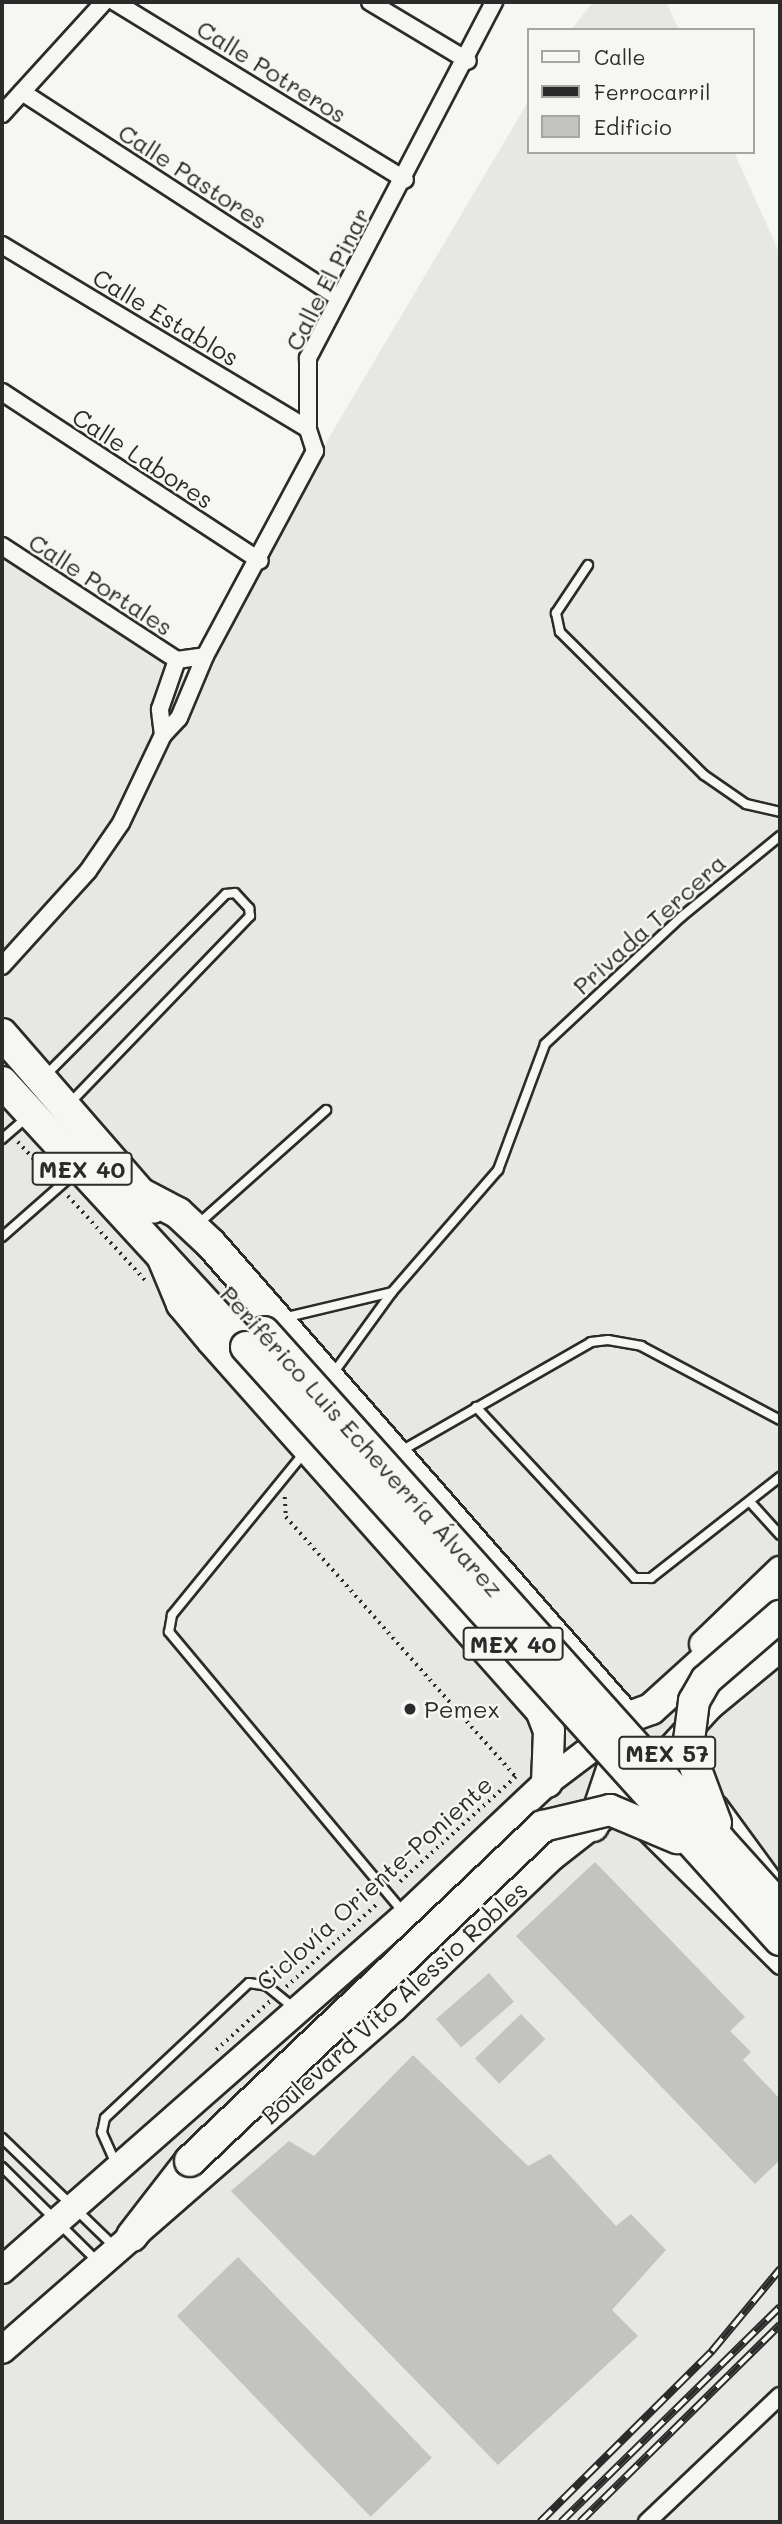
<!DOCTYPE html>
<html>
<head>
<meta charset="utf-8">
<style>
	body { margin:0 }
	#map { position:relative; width:782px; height:2524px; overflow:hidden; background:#f6f6f2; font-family:Mali,sans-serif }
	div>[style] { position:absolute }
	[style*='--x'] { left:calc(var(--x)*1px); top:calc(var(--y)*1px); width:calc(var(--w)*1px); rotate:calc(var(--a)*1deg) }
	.built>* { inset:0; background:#e7e7e3 }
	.building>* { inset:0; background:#c3c3c0; transform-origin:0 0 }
	.path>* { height:3.5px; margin-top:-1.75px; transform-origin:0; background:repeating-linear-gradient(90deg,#2b2b2b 0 2px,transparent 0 7px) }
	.roads { filter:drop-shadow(2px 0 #2b2b2b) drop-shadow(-2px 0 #2b2b2b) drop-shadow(0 2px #2b2b2b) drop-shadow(0 -2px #2b2b2b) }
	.lane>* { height:8px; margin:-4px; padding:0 4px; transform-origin:4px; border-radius:4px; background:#f6f6f2 }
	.street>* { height:16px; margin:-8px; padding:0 8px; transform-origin:8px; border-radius:8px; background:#f6f6f2 }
	.primary>* { height:26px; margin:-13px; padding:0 13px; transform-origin:13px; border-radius:13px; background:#f6f6f2 }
	.highway>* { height:30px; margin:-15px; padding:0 15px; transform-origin:15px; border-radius:15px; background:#f6f6f2 }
	.rail>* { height:8px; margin-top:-4px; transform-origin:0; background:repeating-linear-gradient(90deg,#f6f6f2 0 16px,#2b2b2b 0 32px); box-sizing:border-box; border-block:2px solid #2b2b2b }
	.bridges { filter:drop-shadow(2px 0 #2b2b2b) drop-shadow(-2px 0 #2b2b2b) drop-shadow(0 2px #2b2b2b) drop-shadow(0 -2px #2b2b2b) }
	.highway-bridge>* { height:30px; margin:-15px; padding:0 15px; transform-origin:15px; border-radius:15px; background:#f6f6f2 }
	.dots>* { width:19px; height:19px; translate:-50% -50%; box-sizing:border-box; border:4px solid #f6f6f2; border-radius:50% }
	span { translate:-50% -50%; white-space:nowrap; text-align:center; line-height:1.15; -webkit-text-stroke:5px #f6f6f2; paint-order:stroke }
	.shield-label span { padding:2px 5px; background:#f6f6f2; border:2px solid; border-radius:5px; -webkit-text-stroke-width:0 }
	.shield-label { font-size:23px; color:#2b2b2b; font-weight:700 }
	.street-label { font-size:24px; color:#2b2b2b }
	.poi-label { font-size:24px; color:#2b2b2b }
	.left { translate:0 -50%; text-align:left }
	.frame { position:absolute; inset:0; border:4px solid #2b2b2b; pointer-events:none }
	.legend { position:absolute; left:527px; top:28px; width:228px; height:126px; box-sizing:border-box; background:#f6f6f2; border:2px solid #a5a5a2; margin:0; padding:9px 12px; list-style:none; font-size:21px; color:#2b2b2b }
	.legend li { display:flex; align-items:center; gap:14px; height:35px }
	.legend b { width:35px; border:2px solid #a5a5a2 }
</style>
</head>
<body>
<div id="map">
	<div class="built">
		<i style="clip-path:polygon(593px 2px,666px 2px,679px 30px,571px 30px)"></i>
		<i style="clip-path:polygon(528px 102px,528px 152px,734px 152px,780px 254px,780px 2522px,2px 2522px,2px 553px,187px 677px)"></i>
	</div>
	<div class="building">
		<i style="clip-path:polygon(595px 1862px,745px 2017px,730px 2031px,751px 2052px,743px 2060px,780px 2099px,780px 2160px,755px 2184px,516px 1936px)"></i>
		<i style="left:489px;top:1973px;width:38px;height:70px;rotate:49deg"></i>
		<i style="left:521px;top:2014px;width:35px;height:64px;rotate:46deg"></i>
		<i style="clip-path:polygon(413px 2055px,528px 2166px,550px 2154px,616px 2226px,631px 2214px,666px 2250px,612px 2310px,638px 2336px,498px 2465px,231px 2191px,289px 2141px,314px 2156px)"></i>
		<i style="left:238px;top:2257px;width:279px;height:85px;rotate:46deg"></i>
	</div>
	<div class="path">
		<i style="--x:18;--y:1142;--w:48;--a:46.7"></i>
		<i style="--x:68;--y:1196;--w:114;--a:47.5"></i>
		<i style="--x:285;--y:1497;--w:20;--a:87"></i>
		<i style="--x:286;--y:1517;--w:347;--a:48.5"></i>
		<i style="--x:516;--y:1777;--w:161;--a:137.8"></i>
		<i style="--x:286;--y:1987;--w:126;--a:-42.4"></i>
		<i style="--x:216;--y:2050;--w:73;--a:-42.2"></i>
	</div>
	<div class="roads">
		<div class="lane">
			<i style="--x:588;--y:565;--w:58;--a:123.7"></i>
			<i style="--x:556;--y:613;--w:19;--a:78"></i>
			<i style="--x:560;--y:632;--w:203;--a:44.8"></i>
			<i style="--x:704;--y:775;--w:51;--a:34.6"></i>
			<i style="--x:746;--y:804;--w:35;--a:13"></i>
			<i style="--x:46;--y:1075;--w:255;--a:-45.2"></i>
			<i style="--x:226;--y:894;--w:9;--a:-6"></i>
			<i style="--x:235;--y:893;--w:21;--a:47"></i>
			<i style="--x:249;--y:908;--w:8;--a:83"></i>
			<i style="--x:250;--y:916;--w:260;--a:133.9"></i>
			<i style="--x:2;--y:1139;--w:32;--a:-41"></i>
			<i style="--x:197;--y:1225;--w:173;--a:-41.7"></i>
			<i style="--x:2;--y:1237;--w:98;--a:-41.3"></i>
			<i style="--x:283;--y:1318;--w:112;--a:-13.4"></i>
			<i style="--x:332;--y:1375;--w:102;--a:-54.1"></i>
			<i style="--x:392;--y:1292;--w:162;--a:-49"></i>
			<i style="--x:498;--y:1170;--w:134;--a:-69.5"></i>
			<i style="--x:545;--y:1044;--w:186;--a:-43"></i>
			<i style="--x:681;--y:917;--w:128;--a:-39.3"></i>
			<i style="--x:476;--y:1407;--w:233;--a:47.1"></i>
			<i style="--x:635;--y:1578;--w:16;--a:0"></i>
			<i style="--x:651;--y:1578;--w:164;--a:-38.1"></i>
			<i style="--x:401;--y:1451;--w:219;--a:-29.8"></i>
			<i style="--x:591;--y:1342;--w:17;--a:-7"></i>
			<i style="--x:608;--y:1340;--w:34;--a:10"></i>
			<i style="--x:641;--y:1346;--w:157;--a:28"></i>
			<i style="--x:304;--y:1453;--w:209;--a:129.2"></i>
			<i style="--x:172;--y:1615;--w:17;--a:100"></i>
			<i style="--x:169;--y:1632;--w:365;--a:50.1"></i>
			<i style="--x:751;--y:1503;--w:43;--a:47.8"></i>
			<i style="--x:2;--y:2138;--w:157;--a:44"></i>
			<i style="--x:116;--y:2164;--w:35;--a:-114"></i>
			<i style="--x:102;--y:2132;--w:14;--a:-78"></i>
			<i style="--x:105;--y:2118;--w:197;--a:-43.2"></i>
			<i style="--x:249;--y:1983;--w:18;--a:9"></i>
			<i style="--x:267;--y:1986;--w:33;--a:39"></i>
			<i style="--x:2;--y:2167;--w:134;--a:44.7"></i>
		</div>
		<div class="street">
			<i style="--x:115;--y:2;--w:340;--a:31.5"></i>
			<i style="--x:370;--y:2;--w:114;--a:31"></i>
			<i style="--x:22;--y:92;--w:378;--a:33"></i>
			<i style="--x:2;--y:114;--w:151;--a:-47.7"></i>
			<i style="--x:2;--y:245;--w:357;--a:31"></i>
			<i style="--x:2;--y:392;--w:308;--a:33.2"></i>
			<i style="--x:2;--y:546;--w:209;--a:33.1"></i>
			<i style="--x:177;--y:660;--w:28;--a:-8"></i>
			<i style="--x:205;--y:656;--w:233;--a:-61.8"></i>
			<i style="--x:315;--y:451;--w:23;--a:-108"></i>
			<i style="--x:308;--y:429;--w:71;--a:-90"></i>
			<i style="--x:308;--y:358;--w:402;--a:-62.4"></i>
			<i style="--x:163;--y:735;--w:26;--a:-97"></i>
			<i style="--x:160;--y:709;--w:52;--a:-70.9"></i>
			<i style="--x:2;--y:966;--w:128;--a:-47.8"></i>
			<i style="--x:88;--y:871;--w:58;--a:-55.5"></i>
			<i style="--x:121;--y:823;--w:98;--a:-64.5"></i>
			<i style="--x:163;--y:735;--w:23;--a:-47"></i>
			<i style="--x:179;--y:718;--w:67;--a:-67.2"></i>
			<i style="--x:719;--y:1805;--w:97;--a:53.8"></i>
			<i style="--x:645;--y:1832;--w:190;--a:44.8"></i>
			<i style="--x:647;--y:2522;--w:183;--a:-43.5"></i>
		</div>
		<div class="primary">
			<i style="--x:703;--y:1644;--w:107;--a:-43.9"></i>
			<i style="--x:2;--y:2270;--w:538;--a:-41.31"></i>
			<i style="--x:406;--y:1915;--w:192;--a:-43.3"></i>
			<i style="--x:546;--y:1783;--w:88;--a:-37.1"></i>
			<i style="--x:2;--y:2350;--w:520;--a:-41.1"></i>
			<i style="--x:394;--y:2008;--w:219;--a:-43.7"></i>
			<i style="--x:552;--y:1857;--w:88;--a:-38"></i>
			<i style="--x:621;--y:1803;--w:132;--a:-47.5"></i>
			<i style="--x:710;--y:1706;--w:91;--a:-39.6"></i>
		</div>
		<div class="highway">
			<i style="--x:2;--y:1034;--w:230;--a:49"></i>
			<i style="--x:2;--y:1082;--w:360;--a:47.4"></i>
			<i style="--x:140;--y:1193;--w:43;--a:27.8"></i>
			<i style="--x:178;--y:1213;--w:45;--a:43.2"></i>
			<i style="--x:211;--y:1244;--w:625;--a:48.76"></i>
			<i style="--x:162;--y:1256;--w:52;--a:67.4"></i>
			<i style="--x:182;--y:1304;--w:47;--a:50.2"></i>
			<i style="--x:212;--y:1340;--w:495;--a:48.4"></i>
			<i style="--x:541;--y:1710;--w:22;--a:69"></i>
			<i style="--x:549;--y:1731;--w:51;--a:92.2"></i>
			<i style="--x:605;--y:1726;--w:49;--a:-20.3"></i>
			<i style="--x:651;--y:1709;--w:174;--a:-42.2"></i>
			<i style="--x:593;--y:1826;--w:94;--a:-71.4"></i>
			<i style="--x:132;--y:2236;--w:95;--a:-52.3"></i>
		</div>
	</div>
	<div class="rail">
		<i style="--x:540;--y:2522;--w:243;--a:-44.8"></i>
		<i style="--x:712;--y:2351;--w:107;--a:-50.3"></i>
		<i style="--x:561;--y:2522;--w:307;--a:-44.5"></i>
		<i style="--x:580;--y:2522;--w:281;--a:-44.6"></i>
	</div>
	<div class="bridges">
		<div class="highway-bridge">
			<i style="--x:264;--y:1332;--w:773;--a:48.1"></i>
			<i style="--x:246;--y:1347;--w:798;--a:48"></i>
			<i style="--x:716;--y:1823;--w:80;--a:-110.5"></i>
			<i style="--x:688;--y:1748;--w:47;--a:-82.7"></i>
			<i style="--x:694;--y:1701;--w:24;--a:-60"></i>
			<i style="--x:706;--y:1680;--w:98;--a:-40.9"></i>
			<i style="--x:190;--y:2161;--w:487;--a:-43.5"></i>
			<i style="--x:543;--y:1826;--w:69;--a:-13.4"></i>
			<i style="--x:610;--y:1810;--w:73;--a:22.7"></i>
		</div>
	</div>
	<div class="dots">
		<i style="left:410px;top:1709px;background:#2b2b2b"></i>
	</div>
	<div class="shield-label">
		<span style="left:82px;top:1169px">MEX 40</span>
		<span style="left:513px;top:1644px">MEX 40</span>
		<span style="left:667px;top:1753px">MEX 57</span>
	</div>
	<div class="street-label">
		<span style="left:272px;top:71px;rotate:32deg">Calle Potreros</span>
		<span style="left:193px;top:176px;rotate:33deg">Calle Pastores</span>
		<span style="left:327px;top:279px;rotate:-63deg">Calle El Pinar</span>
		<span style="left:166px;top:317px;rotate:31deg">Calle Establos</span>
		<span style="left:143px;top:458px;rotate:33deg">Calle Labores</span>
		<span style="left:101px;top:584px;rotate:33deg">Calle Portales</span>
		<span style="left:649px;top:924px;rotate:-42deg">Privada Tercera</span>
		<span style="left:362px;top:1441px;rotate:48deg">Periférico Luis Echeverría Álvarez</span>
		<span style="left:374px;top:1883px;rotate:-42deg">Ciclovía Oriente-Poniente</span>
		<span style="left:394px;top:2002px;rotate:-42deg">Boulevard Vito Alessio Robles</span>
	</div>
	<div class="poi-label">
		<span class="left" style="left:424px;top:1709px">Pemex</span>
	</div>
	<div class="frame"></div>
	<ul class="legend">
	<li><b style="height:9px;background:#f6f6f2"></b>Calle</li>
	<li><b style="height:9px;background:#2b2b2b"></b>Ferrocarril</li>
	<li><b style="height:19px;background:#c3c3c0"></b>Edificio</li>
	</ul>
</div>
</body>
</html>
